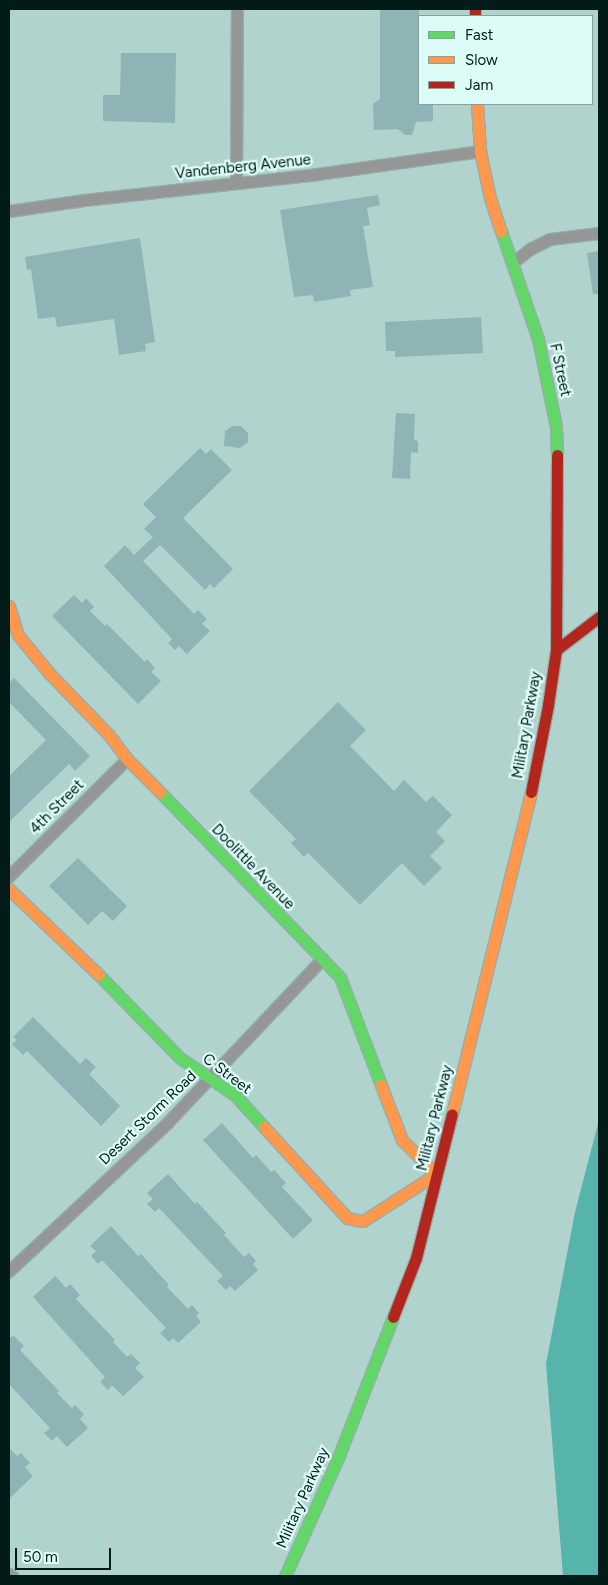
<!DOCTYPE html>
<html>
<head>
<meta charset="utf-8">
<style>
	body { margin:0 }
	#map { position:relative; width:608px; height:1585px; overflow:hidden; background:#b1d3ce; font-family:Figtree,sans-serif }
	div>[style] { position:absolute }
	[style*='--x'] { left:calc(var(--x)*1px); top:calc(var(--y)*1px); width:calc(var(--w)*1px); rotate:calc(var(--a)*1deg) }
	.water>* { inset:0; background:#56b4aa }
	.building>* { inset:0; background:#8eb4b5 }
	.roads { filter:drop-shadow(1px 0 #94afac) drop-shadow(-1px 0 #94afac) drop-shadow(0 1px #94afac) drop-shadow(0 -1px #94afac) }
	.street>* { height:11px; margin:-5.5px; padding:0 5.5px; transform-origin:5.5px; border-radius:5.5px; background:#959696 }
	.fast>* { height:11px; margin:-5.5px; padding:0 5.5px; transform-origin:5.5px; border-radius:5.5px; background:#63d668 }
	.slow>* { height:11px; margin:-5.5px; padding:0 5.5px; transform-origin:5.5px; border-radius:5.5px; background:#ff974d }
	.jam>* { height:11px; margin:-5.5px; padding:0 5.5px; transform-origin:5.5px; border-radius:5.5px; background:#b3261e }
	span { translate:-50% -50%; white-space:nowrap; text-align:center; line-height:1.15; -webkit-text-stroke:4.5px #ddfcf7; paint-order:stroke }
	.street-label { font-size:15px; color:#021b18 }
	.frame { position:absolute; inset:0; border:10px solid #021b18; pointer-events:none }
	.legend { position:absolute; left:418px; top:15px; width:175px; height:90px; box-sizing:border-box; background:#ddfcf7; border:1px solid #85a29e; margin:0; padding:6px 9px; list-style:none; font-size:15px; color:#021b18 }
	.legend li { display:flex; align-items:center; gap:10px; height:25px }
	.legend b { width:25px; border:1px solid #85a29e }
	.scale { position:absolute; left:15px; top:1548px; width:96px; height:22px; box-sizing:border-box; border:2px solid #021b18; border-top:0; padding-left:6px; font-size:15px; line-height:18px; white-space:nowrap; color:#021b18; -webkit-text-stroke:4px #ddfcf7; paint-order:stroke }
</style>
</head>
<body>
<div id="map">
	<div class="water">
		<i style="clip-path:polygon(599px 1120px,599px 1576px,563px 1576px,546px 1364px,575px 1212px)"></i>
	</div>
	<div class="building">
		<i style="clip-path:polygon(380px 9px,419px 9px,419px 104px,433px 104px,433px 121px,416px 122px,412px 135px,405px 135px,398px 129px,374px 130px,373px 104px,380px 99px)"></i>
		<i style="clip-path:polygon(121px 53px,176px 53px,175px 123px,103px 121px,103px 95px,120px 95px)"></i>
		<i style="clip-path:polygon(378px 195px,380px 205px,367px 208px,370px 225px,363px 226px,373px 287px,350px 290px,351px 296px,314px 302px,313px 295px,294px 297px,280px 210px)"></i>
		<i style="clip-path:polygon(140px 238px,155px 342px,145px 344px,146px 351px,119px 355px,114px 319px,57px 327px,55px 317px,38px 319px,31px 269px,27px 270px,25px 257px)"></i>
		<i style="clip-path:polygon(599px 251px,599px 294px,593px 294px,587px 253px)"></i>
		<i style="clip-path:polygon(481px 317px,483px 353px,395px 357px,395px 351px,386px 351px,385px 322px)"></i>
		<i style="clip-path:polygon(396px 413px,415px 414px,414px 440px,418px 441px,418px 453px,411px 452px,410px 479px,392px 478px)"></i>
		<i style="clip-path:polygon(232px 426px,241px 426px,248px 433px,248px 442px,240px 448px,224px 446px,225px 431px)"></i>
		<i style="clip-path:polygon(200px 448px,206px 454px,211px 449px,232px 470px,183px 518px,233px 569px,214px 588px,210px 584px,205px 590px,160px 545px,143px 561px,194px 614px,198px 610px,207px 619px,202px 624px,210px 631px,187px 654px,179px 646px,175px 650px,168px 643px,172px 639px,104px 566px,125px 545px,134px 555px,153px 537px,144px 529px,156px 517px,143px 504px)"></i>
		<i style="clip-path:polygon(74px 595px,82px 603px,86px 598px,94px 607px,90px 611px,105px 626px,107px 624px,145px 662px,147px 659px,155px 668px,151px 672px,161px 681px,138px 704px,52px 616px)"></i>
		<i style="clip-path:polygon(14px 678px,90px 756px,75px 771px,69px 764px,9px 822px,9px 776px,46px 740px,9px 702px,9px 683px)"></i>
		<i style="clip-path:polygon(338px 702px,366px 730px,350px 746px,394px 791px,404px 780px,426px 802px,433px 796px,452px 815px,436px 832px,445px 841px,430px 856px,442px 868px,424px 886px,402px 863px,360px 905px,308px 853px,304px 857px,291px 843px,296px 839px,249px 791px)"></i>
		<i style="clip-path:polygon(78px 858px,127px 906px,113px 921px,102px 911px,88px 925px,49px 886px)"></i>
		<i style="clip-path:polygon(33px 1017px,80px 1064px,86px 1058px,96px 1067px,89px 1074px,120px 1106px,101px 1126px,27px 1051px,23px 1055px,12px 1044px,17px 1040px,13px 1037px)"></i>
		<i style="clip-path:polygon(222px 1123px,253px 1158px,256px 1155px,271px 1172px,274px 1170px,286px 1183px,282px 1187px,313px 1220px,293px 1239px,203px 1140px)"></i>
		<i style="clip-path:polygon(168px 1174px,195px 1204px,197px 1202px,226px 1233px,224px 1235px,244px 1257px,249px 1253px,256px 1261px,253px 1264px,258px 1270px,235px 1291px,230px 1286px,226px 1290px,217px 1281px,223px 1276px,159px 1208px,155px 1212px,147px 1204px,153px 1199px,147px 1193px)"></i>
		<i style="clip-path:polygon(111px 1226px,138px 1256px,141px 1254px,169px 1285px,167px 1287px,188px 1309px,192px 1305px,199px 1313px,196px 1316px,201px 1322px,178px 1343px,173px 1338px,169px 1342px,160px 1333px,166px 1328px,102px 1260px,98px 1264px,91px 1256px,96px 1251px,90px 1246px)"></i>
		<i style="clip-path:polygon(55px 1276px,66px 1288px,70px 1284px,80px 1295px,76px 1299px,115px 1340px,113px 1342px,127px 1357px,131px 1354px,140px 1363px,135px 1368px,144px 1377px,123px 1396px,112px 1385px,108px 1390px,100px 1382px,105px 1377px,33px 1297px)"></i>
		<i style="clip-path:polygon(14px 1336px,24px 1346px,20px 1350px,59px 1391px,57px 1393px,72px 1408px,75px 1405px,84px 1414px,80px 1419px,88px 1428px,67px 1447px,57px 1436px,52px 1441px,44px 1433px,50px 1428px,9px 1384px,9px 1338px)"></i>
		<i style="clip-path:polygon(9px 1448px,17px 1456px,21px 1453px,30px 1463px,25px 1467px,33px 1476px,9px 1499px)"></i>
	</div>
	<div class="roads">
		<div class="street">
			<i style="--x:236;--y:183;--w:174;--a:-89.7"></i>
			<i style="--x:9;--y:211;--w:76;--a:-8.3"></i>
			<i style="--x:84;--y:200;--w:227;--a:-6.3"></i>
			<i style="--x:310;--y:175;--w:172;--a:-8"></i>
			<i style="--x:512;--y:263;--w:23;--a:-38"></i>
			<i style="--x:530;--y:249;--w:22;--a:-27"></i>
			<i style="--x:550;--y:239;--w:49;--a:-7"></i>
			<i style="--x:9;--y:876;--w:166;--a:-44.8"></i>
			<i style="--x:9;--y:1271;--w:216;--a:-43.1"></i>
			<i style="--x:167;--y:1123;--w:226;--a:-46.6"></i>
			<i style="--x:9;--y:1574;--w:4;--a:34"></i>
		</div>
		<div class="fast">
			<i style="--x:501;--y:231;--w:114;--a:71.1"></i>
			<i style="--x:538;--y:339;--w:90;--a:78.4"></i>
			<i style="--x:556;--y:427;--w:28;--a:88"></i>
			<i style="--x:160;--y:792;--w:258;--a:45.8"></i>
			<i style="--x:340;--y:977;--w:116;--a:69.2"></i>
			<i style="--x:99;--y:975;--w:116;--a:45.7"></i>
			<i style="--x:180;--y:1058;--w:66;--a:33.9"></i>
			<i style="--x:235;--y:1095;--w:43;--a:47.8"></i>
			<i style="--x:285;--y:1576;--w:129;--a:-65.8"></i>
			<i style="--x:338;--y:1458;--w:151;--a:-68.7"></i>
		</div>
		<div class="slow">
			<i style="--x:477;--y:104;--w:47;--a:86.3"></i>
			<i style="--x:480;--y:151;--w:48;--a:78"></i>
			<i style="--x:490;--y:198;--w:35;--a:72"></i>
			<i style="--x:9;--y:606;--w:30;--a:73"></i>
			<i style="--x:18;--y:635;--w:49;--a:50.8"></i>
			<i style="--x:49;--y:673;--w:86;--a:45.9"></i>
			<i style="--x:109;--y:735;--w:30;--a:53"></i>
			<i style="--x:127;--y:759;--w:47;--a:45"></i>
			<i style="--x:9;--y:889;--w:124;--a:43.7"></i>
			<i style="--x:452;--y:1114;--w:332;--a:-76.2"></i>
			<i style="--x:264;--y:1127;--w:123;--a:47.6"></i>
			<i style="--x:347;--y:1218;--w:16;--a:11"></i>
			<i style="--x:363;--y:1221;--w:87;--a:-32.8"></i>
			<i style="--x:436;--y:1174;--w:48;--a:-135"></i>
			<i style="--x:402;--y:1140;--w:59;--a:-110.9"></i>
		</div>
		<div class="jam">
			<i style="--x:475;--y:9;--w:7;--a:90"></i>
			<i style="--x:556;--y:650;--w:54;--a:-37.5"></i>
			<i style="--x:531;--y:792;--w:89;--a:-78.9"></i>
			<i style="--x:548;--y:705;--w:56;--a:-81.7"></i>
			<i style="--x:556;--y:650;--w:195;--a:-89.7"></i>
			<i style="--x:393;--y:1317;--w:63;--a:-68.7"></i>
			<i style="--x:416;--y:1258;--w:148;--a:-76"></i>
		</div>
	</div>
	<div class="street-label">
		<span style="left:243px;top:167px;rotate:-6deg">Vandenberg Avenue</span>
		<span style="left:560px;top:370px;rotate:78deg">F Street</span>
		<span style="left:527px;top:725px;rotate:-80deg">Military Parkway</span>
		<span style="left:57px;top:807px;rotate:-45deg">4th Street</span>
		<span style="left:253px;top:867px;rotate:46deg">Doolittle Avenue</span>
		<span style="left:227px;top:1074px;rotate:37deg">C Street</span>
		<span style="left:148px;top:1118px;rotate:-44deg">Desert Storm Road</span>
		<span style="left:435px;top:1118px;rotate:-76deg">Military Parkway</span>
		<span style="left:303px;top:1498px;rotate:-66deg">Military Parkway</span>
	</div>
	<div class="frame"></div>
	<ul class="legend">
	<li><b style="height:6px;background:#63d668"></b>Fast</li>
	<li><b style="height:6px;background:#ff974d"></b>Slow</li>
	<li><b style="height:6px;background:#b3261e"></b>Jam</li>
	</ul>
	<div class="scale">50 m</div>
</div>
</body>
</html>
